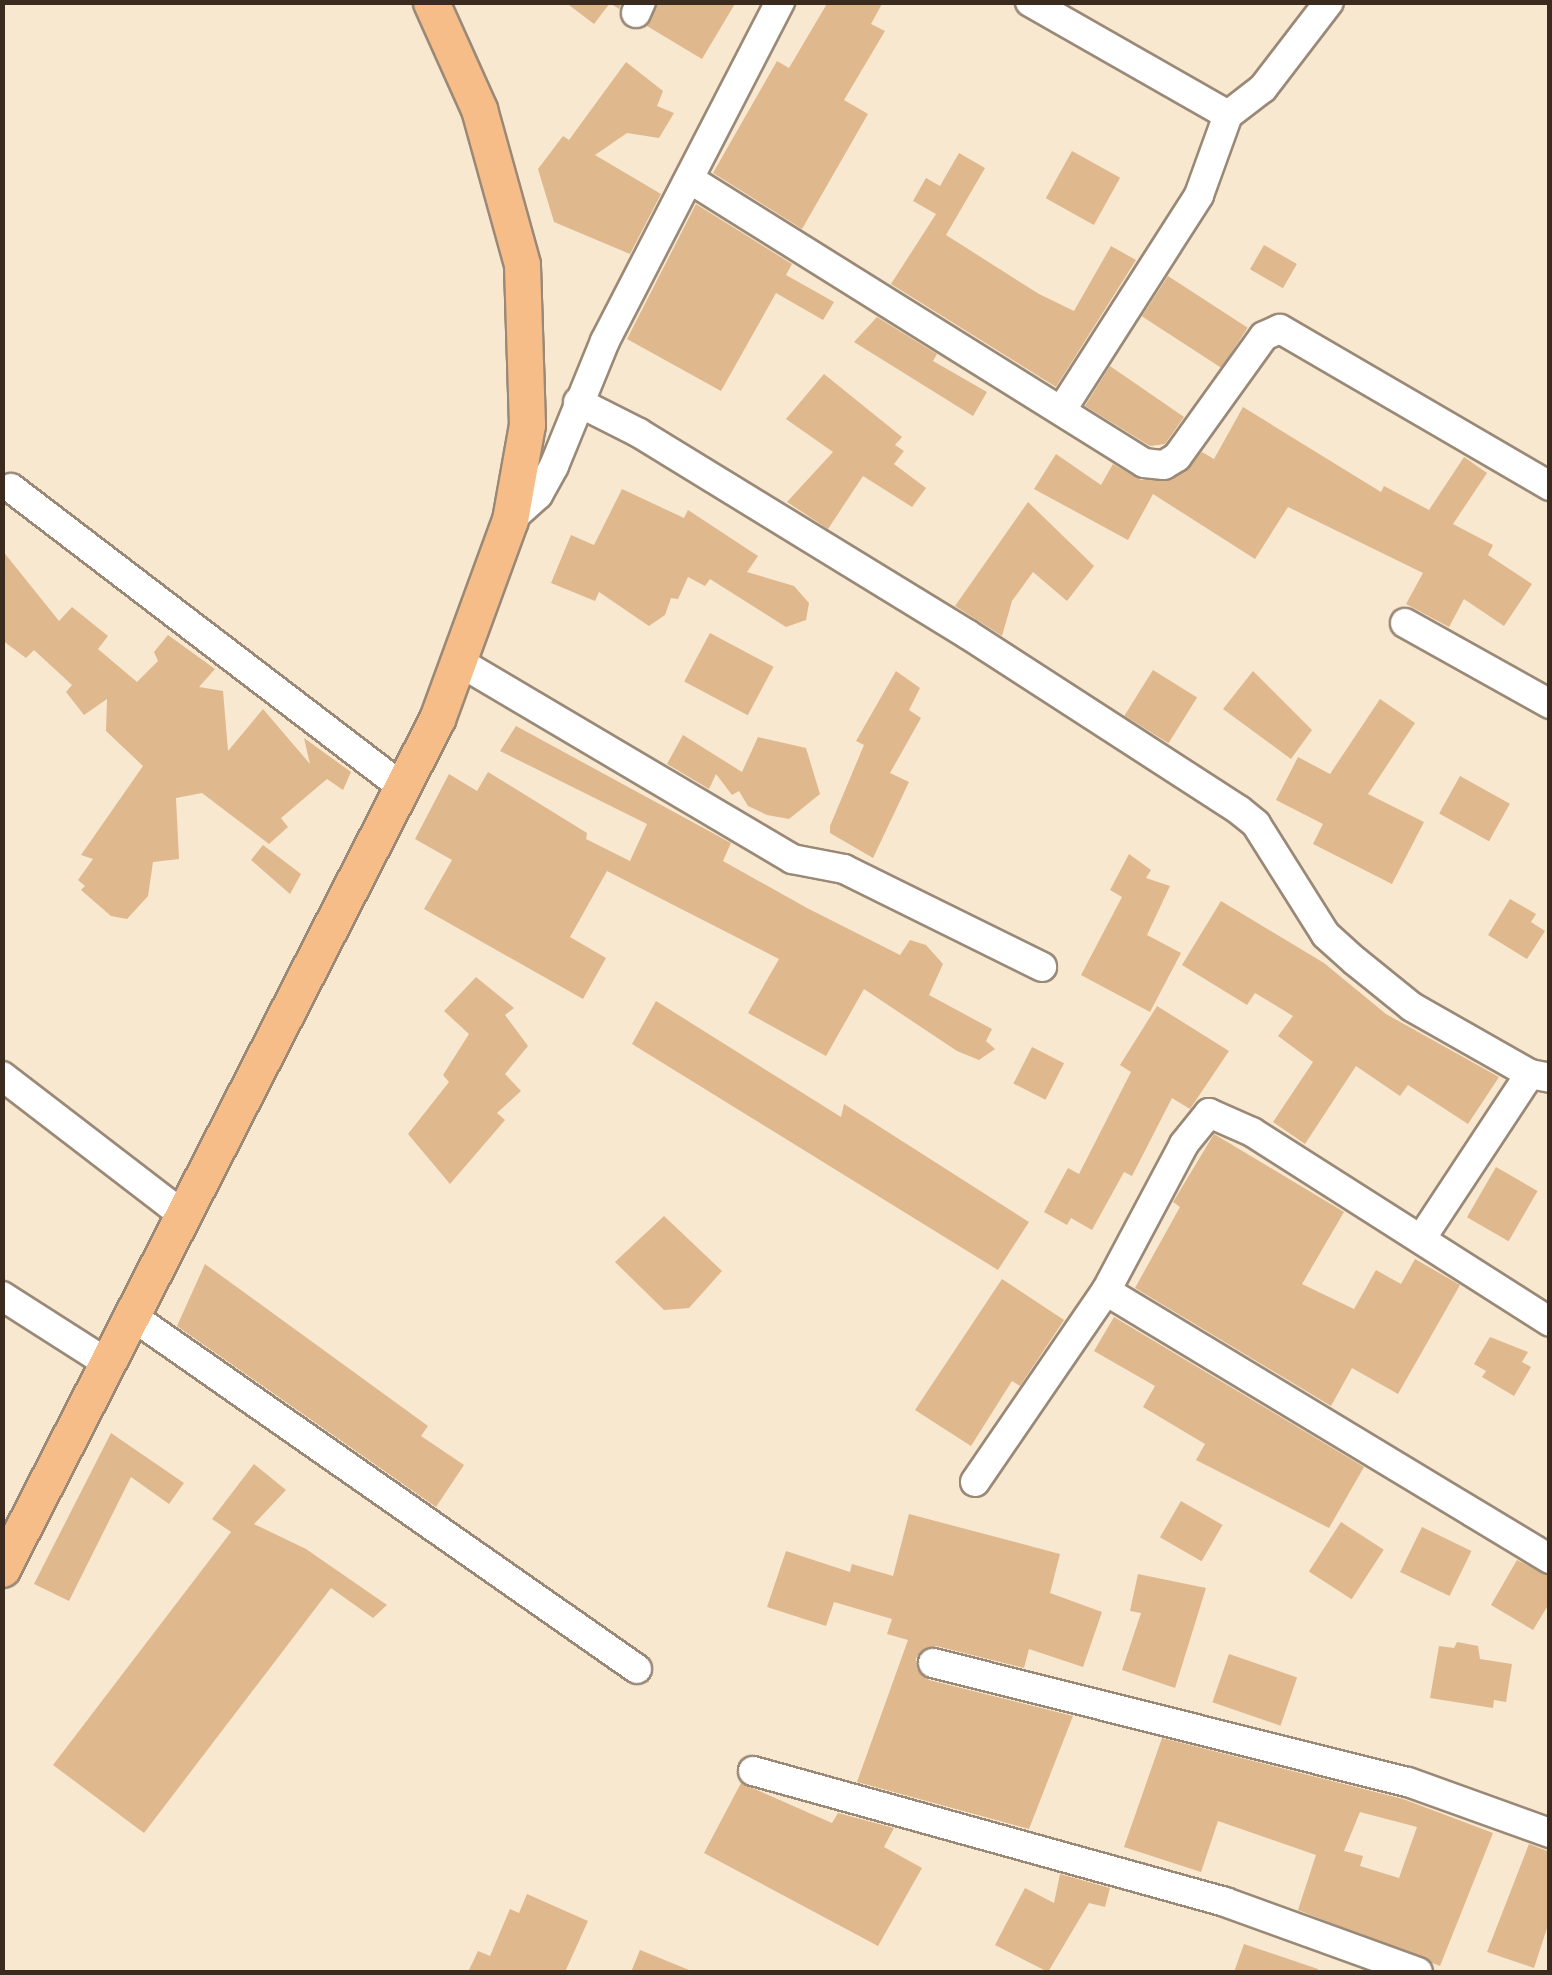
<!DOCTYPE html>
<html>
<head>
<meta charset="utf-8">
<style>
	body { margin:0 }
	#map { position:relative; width:1552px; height:1975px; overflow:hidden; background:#f8e8d0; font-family:Cardo,serif }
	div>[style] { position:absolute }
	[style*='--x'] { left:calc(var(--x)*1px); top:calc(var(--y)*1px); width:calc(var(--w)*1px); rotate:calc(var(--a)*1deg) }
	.building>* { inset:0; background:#dfb88e; transform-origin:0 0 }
	.roads { filter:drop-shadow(2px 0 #9a8977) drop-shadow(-2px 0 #9a8977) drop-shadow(0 2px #9a8977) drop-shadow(0 -2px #9a8977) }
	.minor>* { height:28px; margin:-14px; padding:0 14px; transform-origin:14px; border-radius:14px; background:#fff }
	.major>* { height:35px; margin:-17.5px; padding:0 17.5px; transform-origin:17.5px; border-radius:17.5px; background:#f7bd88 }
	span { translate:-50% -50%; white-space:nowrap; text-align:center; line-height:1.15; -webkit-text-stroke:9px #fcf5e5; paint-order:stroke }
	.frame { position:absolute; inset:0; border:5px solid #3b2a1e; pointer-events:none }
</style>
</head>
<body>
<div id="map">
	<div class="building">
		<i style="clip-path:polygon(565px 2px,622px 2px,619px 9px,610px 3px,594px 24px)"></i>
		<i style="clip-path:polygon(658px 2px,736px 2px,702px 59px,647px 26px)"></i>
		<i style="clip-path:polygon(828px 2px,883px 2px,871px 24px,885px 31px,844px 100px,868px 114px,802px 229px,713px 173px,777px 61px,789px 68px)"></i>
		<i style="clip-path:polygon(626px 62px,663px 91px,657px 106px,674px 113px,659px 138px,627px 133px,595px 155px,661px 194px,630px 254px,554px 222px,538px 169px,563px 136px,569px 140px)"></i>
		<i style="left:1072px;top:151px;width:55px;height:54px;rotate:29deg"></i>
		<i style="clip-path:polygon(959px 153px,985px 168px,946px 235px,1039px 294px,1074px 311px,1111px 246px,1136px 260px,1056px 387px,891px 284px,936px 214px,913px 201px,926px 178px,940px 186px)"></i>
		<i style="clip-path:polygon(696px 204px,792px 264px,786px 275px,834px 302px,823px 320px,776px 293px,721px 391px,627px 339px)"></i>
		<i style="left:1264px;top:245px;width:38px;height:28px;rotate:30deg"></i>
		<i style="left:1168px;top:276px;width:95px;height:48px;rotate:33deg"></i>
		<i style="clip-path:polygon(877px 317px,937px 354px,933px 361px,987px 392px,973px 416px,854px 342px)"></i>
		<i style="clip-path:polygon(1110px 366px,1184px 417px,1165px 444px,1150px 446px,1085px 406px)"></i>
		<i style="clip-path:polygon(824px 374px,902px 437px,895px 445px,904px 451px,894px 464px,926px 488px,912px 507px,863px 476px,828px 529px,787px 502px,833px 452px,786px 419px)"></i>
		<i style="clip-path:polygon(1243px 407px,1381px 492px,1384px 486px,1429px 510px,1464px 457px,1487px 473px,1453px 524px,1493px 545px,1488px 555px,1532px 584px,1504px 626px,1464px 599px,1449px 627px,1406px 604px,1423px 573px,1288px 507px,1255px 559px,1153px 494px,1128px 540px,1034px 489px,1056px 454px,1101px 485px,1113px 464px,1141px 480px,1172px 480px,1202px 452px,1214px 459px)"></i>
		<i style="clip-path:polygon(622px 489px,684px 518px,688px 510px,758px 556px,747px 572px,794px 586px,809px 603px,806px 620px,786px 627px,710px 579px,705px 586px,688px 577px,678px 599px,671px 598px,665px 615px,649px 626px,599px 592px,595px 601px,551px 583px,571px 535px,594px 545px)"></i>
		<i style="clip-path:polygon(1028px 502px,1094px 566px,1067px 601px,1033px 572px,1012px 601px,1002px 636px,955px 606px)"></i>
		<i style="clip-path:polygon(2px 550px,59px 621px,72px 607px,108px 636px,98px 649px,137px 682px,158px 661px,154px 652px,168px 635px,215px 669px,199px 687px,223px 691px,228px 751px,263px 709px,310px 764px,304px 738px,351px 772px,343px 790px,327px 779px,281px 818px,288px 827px,269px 844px,202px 793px,176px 798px,179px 859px,153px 862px,148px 896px,127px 919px,111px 916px,81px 890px,85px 886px,78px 880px,93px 859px,81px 855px,143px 766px,106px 731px,107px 699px,84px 715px,66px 692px,72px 685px,34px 650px,26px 658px,2px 640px)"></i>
		<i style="left:710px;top:633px;width:72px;height:55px;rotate:28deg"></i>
		<i style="left:1153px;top:670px;width:52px;height:54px;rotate:32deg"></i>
		<i style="clip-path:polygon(896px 671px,920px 688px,909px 710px,921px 718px,890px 773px,909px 782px,873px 858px,830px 833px,830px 826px,864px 745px,856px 741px)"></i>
		<i style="clip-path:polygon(1253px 671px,1312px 730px,1291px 759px,1223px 709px)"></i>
		<i style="clip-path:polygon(1380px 699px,1415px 723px,1368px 794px,1424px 822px,1392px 884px,1313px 844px,1323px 824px,1276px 800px,1298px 757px,1330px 774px)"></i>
		<i style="clip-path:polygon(516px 726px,731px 843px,723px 861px,807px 908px,900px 955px,910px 940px,926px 945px,943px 964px,929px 995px,992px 1029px,986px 1041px,995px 1049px,979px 1060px,957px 1051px,864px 989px,826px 1056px,748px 1013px,779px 959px,607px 871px,570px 937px,606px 958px,583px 999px,424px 909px,452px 860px,415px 839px,449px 774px,477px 791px,488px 772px,587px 833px,586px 839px,630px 861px,647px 824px,500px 751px)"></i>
		<i style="clip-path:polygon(683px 735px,742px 772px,758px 737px,806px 748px,820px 794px,789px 819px,767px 815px,748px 806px,739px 791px,732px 795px,716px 774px,709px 789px,667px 764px)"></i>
		<i style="left:1460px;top:776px;width:57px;height:43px;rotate:29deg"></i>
		<i style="clip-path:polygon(263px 845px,301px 874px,290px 894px,251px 860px)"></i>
		<i style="clip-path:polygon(1129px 854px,1151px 870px,1146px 878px,1170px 886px,1147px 935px,1181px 953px,1150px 1012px,1081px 975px,1122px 897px,1110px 890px)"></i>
		<i style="clip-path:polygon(1510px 899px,1536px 914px,1531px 922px,1545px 931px,1527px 959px,1488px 935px)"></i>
		<i style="clip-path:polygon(1221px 901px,1324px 963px,1386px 1014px,1499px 1077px,1468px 1124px,1408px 1085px,1400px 1096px,1356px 1066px,1305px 1144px,1273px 1122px,1313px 1062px,1278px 1036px,1293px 1016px,1255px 993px,1247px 1005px,1182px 965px)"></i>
		<i style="clip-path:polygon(476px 977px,514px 1008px,505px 1015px,528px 1046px,505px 1074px,521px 1091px,497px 1113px,505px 1120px,450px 1184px,408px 1134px,449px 1082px,443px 1075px,469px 1034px,444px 1011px)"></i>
		<i style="clip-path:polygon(656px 1001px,841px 1117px,844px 1104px,1029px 1222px,998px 1270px,632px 1044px)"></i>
		<i style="clip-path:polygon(1157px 1006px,1229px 1051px,1190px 1109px,1172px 1098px,1132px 1176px,1124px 1172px,1092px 1230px,1071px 1218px,1067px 1225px,1044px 1212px,1068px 1168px,1079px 1174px,1131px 1072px,1120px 1065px)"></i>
		<i style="left:1032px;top:1047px;width:36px;height:41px;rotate:27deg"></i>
		<i style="clip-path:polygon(1214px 1134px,1344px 1212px,1302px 1284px,1354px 1309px,1376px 1270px,1401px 1284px,1415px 1259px,1460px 1285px,1398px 1394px,1352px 1368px,1331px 1406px,1135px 1288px,1180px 1207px,1173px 1202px)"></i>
		<i style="left:1496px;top:1167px;width:48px;height:58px;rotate:30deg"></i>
		<i style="clip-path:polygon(664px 1216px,722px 1271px,689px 1308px,664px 1310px,615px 1262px)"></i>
		<i style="clip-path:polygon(205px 1264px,428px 1426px,421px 1436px,464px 1465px,436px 1507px,177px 1326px)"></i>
		<i style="clip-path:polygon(1002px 1279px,1064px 1320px,1020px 1386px,1012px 1381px,971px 1446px,915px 1410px)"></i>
		<i style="clip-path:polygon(1114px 1317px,1364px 1467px,1329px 1528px,1196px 1460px,1205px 1444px,1143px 1407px,1155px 1386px,1094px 1351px)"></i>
		<i style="clip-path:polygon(1490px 1337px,1528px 1352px,1522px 1362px,1531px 1367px,1514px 1396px,1482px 1377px,1486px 1371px,1474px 1364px)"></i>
		<i style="clip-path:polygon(111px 1433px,184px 1483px,169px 1504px,131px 1477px,69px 1601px,34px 1584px)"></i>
		<i style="clip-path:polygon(254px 1464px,286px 1490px,254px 1524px,306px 1549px,387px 1605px,373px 1618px,331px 1588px,144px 1833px,53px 1765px,231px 1532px,212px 1519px)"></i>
		<i style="left:1181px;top:1501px;width:48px;height:42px;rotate:30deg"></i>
		<i style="clip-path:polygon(909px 1514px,1060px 1554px,1050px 1593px,1102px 1612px,1083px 1667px,1029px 1649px,1024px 1668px,936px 1646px,916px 1658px,917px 1669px,929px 1680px,1073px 1716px,1029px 1829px,857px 1782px,908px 1640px,887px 1634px,892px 1619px,834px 1602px,826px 1626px,767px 1607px,786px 1551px,850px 1572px,852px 1564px,893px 1576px)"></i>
		<i style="left:1341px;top:1522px;width:51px;height:59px;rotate:33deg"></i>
		<i style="left:1422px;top:1527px;width:55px;height:50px;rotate:26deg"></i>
		<i style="clip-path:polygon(1517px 1560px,1550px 1576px,1550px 1602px,1533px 1630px,1491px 1605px)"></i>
		<i style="clip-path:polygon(1138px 1574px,1206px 1588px,1175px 1688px,1122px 1670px,1141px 1613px,1130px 1611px)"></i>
		<i style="clip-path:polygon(1457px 1642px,1478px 1646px,1480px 1659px,1512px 1664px,1506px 1702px,1494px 1700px,1493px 1708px,1430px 1698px,1439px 1646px,1454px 1648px)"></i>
		<i style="left:1229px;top:1654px;width:72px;height:51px;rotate:19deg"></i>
		<i style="clip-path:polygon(evenodd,1162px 1738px,1403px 1799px,1493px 1833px,1440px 1966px,1298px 1910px,1316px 1855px,1218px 1821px,1201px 1872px,1124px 1847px,1162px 1738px,1360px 1812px,1417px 1827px,1399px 1878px,1360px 1866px,1363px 1856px,1344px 1851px,1360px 1812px)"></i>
		<i style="clip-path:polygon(741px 1783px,832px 1823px,838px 1813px,894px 1828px,884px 1847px,922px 1868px,878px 1946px,704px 1853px)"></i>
		<i style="clip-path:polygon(1529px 1844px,1550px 1852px,1550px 1919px,1534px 1968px,1487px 1952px)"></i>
		<i style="clip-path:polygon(1060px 1874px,1110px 1888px,1105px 1907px,1089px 1903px,1048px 1972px,995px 1945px,1025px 1888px,1054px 1903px)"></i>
		<i style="clip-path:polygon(527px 1894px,588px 1921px,565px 1972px,468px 1972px,478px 1951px,490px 1956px,510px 1909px,519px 1913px)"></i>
		<i style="clip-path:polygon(1244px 1944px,1318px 1969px,1317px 1972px,1234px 1972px)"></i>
		<i style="clip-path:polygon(640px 1950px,694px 1972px,631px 1972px)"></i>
	</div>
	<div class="roads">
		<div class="minor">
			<i style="--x:1030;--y:2;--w:228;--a:29.7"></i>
			<i style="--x:636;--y:13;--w:12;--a:-66"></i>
			<i style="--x:691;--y:180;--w:534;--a:31.99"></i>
			<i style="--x:1144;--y:463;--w:20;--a:6"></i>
			<i style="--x:1164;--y:465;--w:15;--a:-32"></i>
			<i style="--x:1177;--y:457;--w:149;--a:-54.3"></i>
			<i style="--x:1264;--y:336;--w:17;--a:-24"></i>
			<i style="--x:1280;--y:329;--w:312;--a:30.2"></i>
			<i style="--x:578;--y:402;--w:68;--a:26.9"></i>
			<i style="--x:639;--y:433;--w:385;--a:31.5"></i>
			<i style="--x:967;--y:634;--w:324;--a:32.9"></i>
			<i style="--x:1239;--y:810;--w:22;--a:39"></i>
			<i style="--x:1256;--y:824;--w:131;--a:57.8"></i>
			<i style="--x:1326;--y:935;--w:39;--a:42"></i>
			<i style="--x:1355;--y:961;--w:73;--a:38.9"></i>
			<i style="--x:1412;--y:1007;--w:136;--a:29.6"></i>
			<i style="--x:1530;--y:1074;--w:20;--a:11"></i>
			<i style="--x:1063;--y:408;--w:253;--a:-57.4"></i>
			<i style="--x:1199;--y:195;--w:85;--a:-70.1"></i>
			<i style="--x:1228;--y:115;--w:44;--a:-37.6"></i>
			<i style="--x:1263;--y:88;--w:108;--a:-52.5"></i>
			<i style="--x:11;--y:488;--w:492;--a:37.4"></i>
			<i style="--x:510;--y:520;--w:38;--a:-42"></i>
			<i style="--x:538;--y:495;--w:33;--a:-61"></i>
			<i style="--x:554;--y:466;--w:135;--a:-67.8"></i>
			<i style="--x:605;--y:341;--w:382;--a:-62.7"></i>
			<i style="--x:1405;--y:623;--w:166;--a:29.2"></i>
			<i style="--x:461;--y:663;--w:385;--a:30.6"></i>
			<i style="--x:792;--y:859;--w:53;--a:10.9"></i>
			<i style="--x:844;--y:869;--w:221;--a:26.3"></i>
			<i style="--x:2;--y:1076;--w:228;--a:37.5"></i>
			<i style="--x:1421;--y:1239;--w:198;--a:-56.6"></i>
			<i style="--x:1106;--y:1291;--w:166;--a:-62"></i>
			<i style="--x:1184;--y:1144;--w:40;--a:-51"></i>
			<i style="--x:1209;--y:1113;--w:47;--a:23.8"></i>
			<i style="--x:1252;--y:1132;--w:353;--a:32.5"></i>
			<i style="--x:2;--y:1296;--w:125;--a:32.5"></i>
			<i style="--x:132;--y:1316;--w:616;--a:34.95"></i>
			<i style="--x:975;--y:1482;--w:232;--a:-55.6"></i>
			<i style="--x:1106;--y:1291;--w:519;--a:31.12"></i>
			<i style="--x:933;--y:1663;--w:490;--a:14.1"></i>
			<i style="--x:1408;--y:1782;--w:151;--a:19.8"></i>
			<i style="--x:753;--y:1771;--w:490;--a:15.5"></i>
			<i style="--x:1225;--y:1902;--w:205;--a:19.9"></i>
		</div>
		<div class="major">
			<i style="--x:2;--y:1569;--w:955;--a:-62.9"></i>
			<i style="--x:437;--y:719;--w:212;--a:-69.9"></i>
			<i style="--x:510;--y:520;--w:97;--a:-79.9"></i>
			<i style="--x:527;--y:425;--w:161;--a:-91.8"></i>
			<i style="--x:522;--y:264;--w:161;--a:-105.5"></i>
			<i style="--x:479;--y:109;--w:117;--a:-114.2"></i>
		</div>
	</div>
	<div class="frame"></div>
</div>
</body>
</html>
